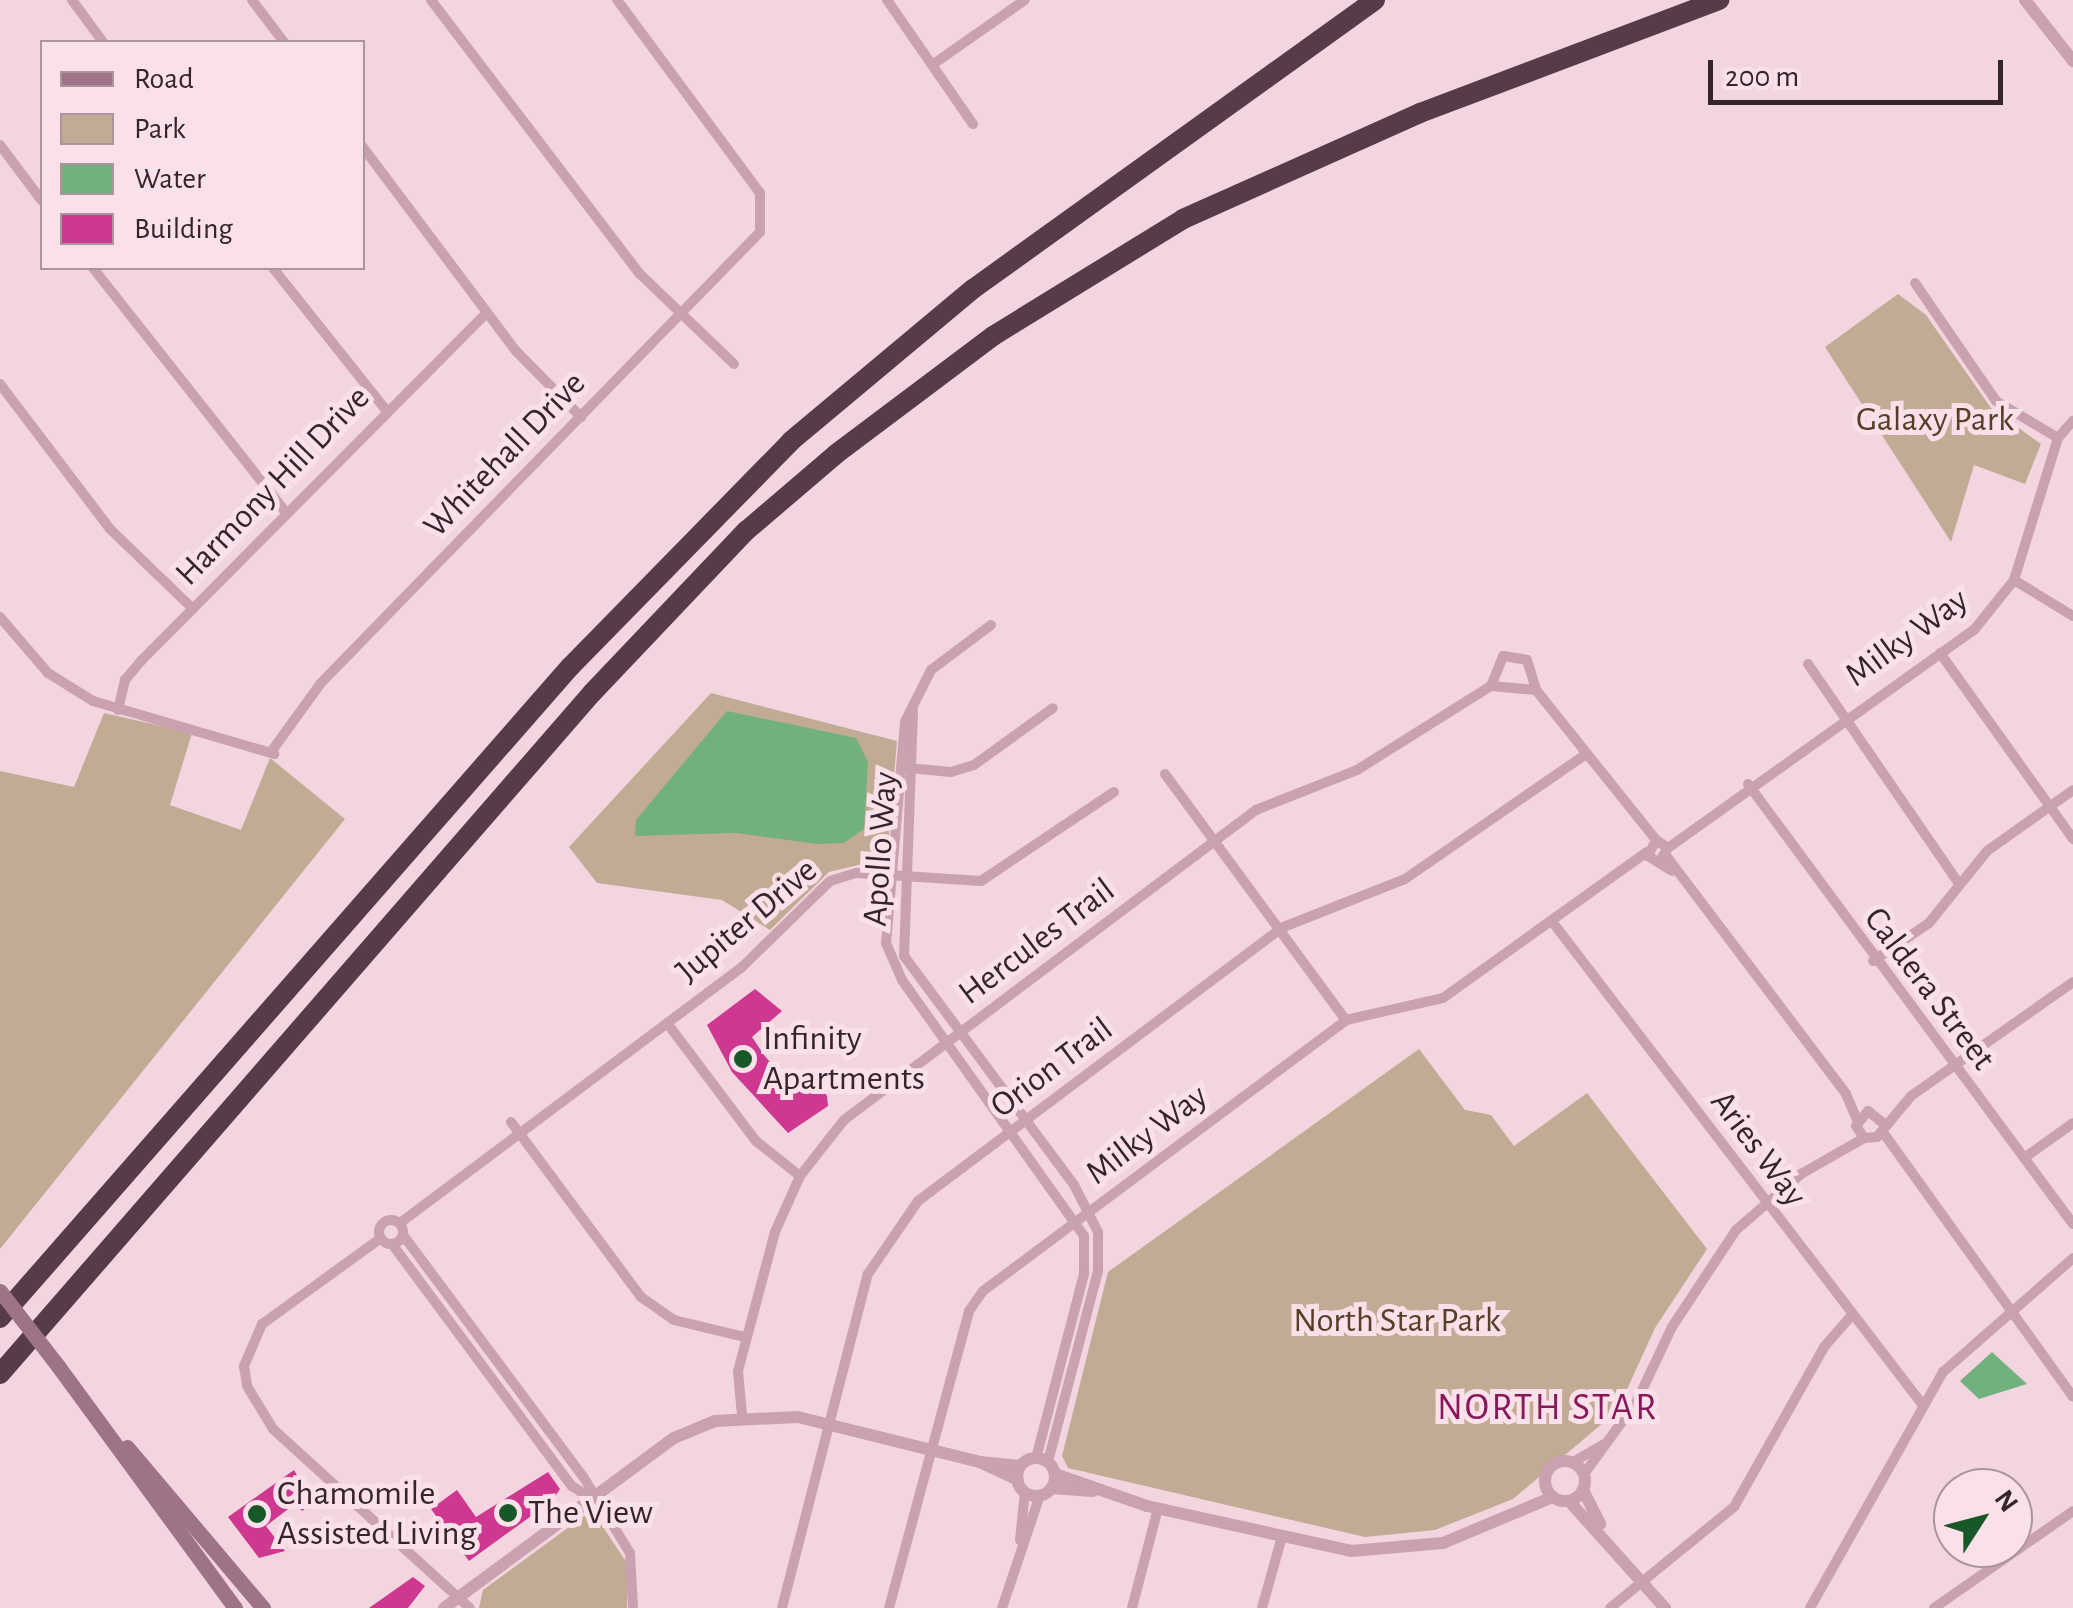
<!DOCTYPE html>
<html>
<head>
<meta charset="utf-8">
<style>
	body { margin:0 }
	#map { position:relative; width:2073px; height:1608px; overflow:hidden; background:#f2d5de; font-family:"Alegreya Sans",sans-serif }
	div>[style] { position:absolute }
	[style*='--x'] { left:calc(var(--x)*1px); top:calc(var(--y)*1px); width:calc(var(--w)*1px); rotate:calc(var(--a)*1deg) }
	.green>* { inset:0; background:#c1ab95 }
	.water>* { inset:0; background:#73b080 }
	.building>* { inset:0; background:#ce3890 }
	.minor>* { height:10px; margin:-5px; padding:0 5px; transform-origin:5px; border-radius:5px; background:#caa1b1 }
	.minor>.ring { margin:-5px; padding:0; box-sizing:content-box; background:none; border:10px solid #caa1b1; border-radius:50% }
	.tertiary>* { height:12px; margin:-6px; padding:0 6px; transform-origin:6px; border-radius:6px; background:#caa1b1 }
	.tertiary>.ring { margin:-6px; padding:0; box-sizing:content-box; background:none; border:12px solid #caa1b1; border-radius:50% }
	.secondary>* { height:15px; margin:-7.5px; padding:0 7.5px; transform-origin:7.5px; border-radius:7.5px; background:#9e7387 }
	.motorway>* { height:20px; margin:-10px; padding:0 10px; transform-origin:10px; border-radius:10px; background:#563b49 }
	.secondary-bridge>* { height:15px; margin:-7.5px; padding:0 7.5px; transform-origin:7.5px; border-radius:7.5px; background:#9e7387 }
	.dots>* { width:28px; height:28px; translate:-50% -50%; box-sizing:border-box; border:5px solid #fae1e9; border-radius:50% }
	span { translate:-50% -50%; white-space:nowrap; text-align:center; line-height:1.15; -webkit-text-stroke:10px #fae1e9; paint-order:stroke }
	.park-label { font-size:35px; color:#543f27 }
	.street-label { font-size:35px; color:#34242c }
	.poi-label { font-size:35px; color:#34242c }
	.left { translate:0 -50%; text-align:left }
	.neighbourhood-label { font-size:38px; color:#87195b; letter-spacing:2.5px }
	.legend { position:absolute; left:40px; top:40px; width:325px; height:230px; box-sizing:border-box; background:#fae1e9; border:2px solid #ab959d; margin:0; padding:12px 18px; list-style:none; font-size:30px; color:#34242c }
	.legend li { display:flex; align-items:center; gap:20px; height:50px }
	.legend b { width:50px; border:2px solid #ab959d }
	.north { position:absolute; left:1933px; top:1468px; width:100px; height:100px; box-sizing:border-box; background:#fae1e9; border:2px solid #ab959d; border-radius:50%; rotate:54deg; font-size:28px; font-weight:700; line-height:40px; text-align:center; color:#34242c }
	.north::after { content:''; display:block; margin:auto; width:35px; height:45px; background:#185727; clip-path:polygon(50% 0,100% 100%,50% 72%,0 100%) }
	.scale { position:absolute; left:1708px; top:60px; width:295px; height:45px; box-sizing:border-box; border:5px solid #34242c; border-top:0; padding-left:12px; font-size:30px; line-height:35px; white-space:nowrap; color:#34242c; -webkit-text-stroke:8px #fae1e9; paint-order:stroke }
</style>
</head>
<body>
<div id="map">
	<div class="green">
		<i style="clip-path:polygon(1898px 294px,1926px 315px,1991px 408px,2041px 444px,2025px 484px,1974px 465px,1951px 542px,1825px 347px)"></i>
		<i style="clip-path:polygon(711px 693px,897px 741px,887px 858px,829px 872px,770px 930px,722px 900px,597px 883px,569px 847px)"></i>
		<i style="clip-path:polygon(104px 713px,192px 733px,170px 805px,241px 830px,270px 758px,345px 819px,0 1249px,0 771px,74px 787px)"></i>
		<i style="clip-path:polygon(1419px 1049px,1465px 1110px,1491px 1115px,1514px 1146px,1587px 1093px,1707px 1249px,1655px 1328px,1617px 1411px,1513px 1499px,1435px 1530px,1365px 1537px,1068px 1468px,1062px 1456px,1108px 1272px)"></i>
		<i style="clip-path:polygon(584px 1516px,599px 1521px,627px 1563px,627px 1608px,479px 1608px,483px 1590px)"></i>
	</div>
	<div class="water">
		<i style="clip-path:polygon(727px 711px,856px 738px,868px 762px,864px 829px,844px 843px,817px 844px,736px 833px,635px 836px,636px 820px)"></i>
		<i style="clip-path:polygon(1992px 1352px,2027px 1384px,1979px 1399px,1960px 1381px)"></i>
	</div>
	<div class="building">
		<i style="clip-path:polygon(755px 989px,782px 1011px,752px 1037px,764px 1055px,790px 1086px,813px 1072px,827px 1096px,828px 1106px,788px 1133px,732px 1072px,707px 1025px)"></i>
		<i style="clip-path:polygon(294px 1470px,313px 1503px,302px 1511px,296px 1503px,266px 1526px,285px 1551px,259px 1558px,228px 1517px)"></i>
		<i style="clip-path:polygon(548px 1472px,560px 1489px,552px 1501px,469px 1561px,431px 1509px,457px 1490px,476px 1517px)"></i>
		<i style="clip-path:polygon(413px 1577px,425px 1586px,408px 1608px,369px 1608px)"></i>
	</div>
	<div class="minor">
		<i style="--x:72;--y:0;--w:52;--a:53.6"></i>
		<i style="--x:252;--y:0;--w:53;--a:52.7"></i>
		<i style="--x:431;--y:0;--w:345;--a:52.7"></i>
		<i style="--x:640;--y:274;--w:130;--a:43.8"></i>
		<i style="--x:887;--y:0;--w:151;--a:55.3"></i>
		<i style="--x:932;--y:65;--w:113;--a:-35"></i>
		<i style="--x:0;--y:145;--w:70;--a:53.1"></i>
		<i style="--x:362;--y:146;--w:256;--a:53.1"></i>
		<i style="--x:516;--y:351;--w:93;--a:45.4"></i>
		<i style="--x:93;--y:268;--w:311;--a:51.7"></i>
		<i style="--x:273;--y:268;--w:180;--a:51.5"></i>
		<i style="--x:1915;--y:283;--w:143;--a:55.5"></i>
		<i style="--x:1996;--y:401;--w:72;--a:30.8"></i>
		<i style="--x:0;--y:384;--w:182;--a:52.8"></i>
		<i style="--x:110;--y:529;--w:115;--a:43.9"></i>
		<i style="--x:2014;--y:580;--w:69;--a:31.4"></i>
		<i style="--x:0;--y:617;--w:74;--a:49.4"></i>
		<i style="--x:48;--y:673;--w:53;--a:31.9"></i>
		<i style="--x:93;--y:701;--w:189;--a:16.3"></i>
		<i style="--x:991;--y:625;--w:75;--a:143.1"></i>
		<i style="--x:931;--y:670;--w:58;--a:116.6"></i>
		<i style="--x:905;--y:722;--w:222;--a:94.9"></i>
		<i style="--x:886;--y:943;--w:40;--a:66.6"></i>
		<i style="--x:902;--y:980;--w:314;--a:54.6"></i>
		<i style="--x:1084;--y:1236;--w:38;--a:90"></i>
		<i style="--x:1084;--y:1274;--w:190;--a:104.6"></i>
		<i style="--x:1940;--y:653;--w:229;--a:54.4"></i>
		<i style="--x:1808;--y:664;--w:263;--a:55.5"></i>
		<i style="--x:1491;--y:686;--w:32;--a:-68"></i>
		<i style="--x:1503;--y:656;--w:24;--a:9"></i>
		<i style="--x:1527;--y:660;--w:31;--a:73"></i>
		<i style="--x:1536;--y:690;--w:192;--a:51.3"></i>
		<i style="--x:1491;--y:686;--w:45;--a:5.1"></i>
		<i style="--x:118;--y:710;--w:31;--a:-77"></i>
		<i style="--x:125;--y:680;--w:25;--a:-50"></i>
		<i style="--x:141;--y:661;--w:491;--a:-45.2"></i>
		<i style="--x:913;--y:711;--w:245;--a:92.1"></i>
		<i style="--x:904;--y:956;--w:285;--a:53.4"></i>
		<i style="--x:1074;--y:1185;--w:53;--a:62.9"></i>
		<i style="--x:1098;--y:1232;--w:39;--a:90"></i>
		<i style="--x:1098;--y:1271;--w:197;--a:104.7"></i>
		<i style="--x:271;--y:752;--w:85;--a:-54.1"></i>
		<i style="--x:321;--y:683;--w:629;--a:-45.77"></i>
		<i style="--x:760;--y:232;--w:39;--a:-90"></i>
		<i style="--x:760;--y:193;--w:240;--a:-126.5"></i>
		<i style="--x:909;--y:768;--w:42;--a:5.4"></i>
		<i style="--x:951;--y:772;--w:24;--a:-17"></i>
		<i style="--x:974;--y:765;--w:97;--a:-35.8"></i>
		<i style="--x:1165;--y:774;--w:305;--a:53.7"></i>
		<i style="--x:1748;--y:784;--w:547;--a:53.55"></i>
		<i style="--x:1668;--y:848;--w:376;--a:-35.5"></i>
		<i style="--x:1974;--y:630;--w:64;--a:-51.3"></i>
		<i style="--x:2014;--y:580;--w:149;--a:-72.8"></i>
		<i style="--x:2058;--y:438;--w:23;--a:-49"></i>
		<i style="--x:1667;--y:857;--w:297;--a:52.9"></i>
		<i style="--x:1846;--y:1094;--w:28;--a:67"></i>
		<i style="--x:1659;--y:862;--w:17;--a:-57"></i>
		<i style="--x:1668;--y:848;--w:14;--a:-146"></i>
		<i style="--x:1656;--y:840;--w:18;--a:117"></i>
		<i style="--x:1648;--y:856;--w:28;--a:32"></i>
		<i style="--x:1554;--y:924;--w:605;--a:52.52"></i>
		<i style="--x:1873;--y:961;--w:68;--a:-34.2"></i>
		<i style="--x:1929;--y:923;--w:92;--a:-51.1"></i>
		<i style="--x:1987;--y:851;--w:105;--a:-35.3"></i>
		<i style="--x:667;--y:1023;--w:148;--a:53"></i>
		<i style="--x:756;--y:1141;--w:56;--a:38.5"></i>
		<i style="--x:511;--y:1122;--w:218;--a:53.4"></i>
		<i style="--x:641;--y:1297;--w:40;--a:34.9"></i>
		<i style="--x:674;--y:1320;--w:73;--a:13.5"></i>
		<i style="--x:1883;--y:1123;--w:19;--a:-141"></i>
		<i style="--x:1868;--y:1111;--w:19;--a:129"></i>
		<i style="--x:1856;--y:1126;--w:14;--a:56"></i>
		<i style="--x:1864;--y:1138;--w:13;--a:-4"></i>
		<i style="--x:1877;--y:1137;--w:53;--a:-50.3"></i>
		<i style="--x:1911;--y:1096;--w:198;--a:-35.1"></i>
		<i style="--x:1882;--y:1131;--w:327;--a:54.3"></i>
		<i style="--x:2024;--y:1158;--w:60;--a:-35.5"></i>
		<i class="ring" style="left:379px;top:1220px;width:14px;height:14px"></i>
		<i style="--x:400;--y:1223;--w:426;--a:-36.8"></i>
		<i style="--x:741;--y:968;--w:124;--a:-44.3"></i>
		<i style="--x:830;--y:881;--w:28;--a:-17"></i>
		<i style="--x:857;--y:873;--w:124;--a:3.7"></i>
		<i style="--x:981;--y:881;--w:160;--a:-33.8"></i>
		<i style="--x:403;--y:1235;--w:303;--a:53.3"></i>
		<i style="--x:584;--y:1478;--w:88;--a:58.5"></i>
		<i style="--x:630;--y:1553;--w:55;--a:86.9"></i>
		<i style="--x:381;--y:1238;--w:147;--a:144.1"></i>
		<i style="--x:262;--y:1324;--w:46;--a:113.2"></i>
		<i style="--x:244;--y:1366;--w:20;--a:81"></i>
		<i style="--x:247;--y:1386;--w:50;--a:58.8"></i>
		<i style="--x:273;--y:1429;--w:266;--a:42.3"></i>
		<i style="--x:392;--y:1244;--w:302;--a:53.4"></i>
		<i style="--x:572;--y:1486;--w:24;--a:33"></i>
		<i style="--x:742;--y:1415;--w:44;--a:-95.2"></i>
		<i style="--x:738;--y:1371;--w:144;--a:-75.1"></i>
		<i style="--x:775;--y:1232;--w:61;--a:-65.9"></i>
		<i style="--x:800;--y:1176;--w:71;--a:-51.8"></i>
		<i style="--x:844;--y:1120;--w:516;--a:-36.96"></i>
		<i style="--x:1256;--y:810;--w:109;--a:-21.6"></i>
		<i style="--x:1357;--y:770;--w:158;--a:-32.1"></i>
		<i style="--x:1573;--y:1462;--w:36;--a:-30"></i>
		<i style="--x:1584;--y:1474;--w:90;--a:-54"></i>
		<i style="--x:1637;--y:1401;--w:82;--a:-64.7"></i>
		<i style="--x:1672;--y:1327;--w:116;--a:-56.6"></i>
		<i style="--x:1736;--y:1230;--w:86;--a:-40.7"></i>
		<i style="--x:1801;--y:1174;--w:73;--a:-29.7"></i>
		<i style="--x:1020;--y:1540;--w:48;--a:-84.1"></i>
		<i style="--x:782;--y:1608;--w:345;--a:-75.6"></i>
		<i style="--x:868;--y:1274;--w:88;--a:-55.6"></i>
		<i style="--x:918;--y:1201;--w:454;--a:-36.9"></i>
		<i style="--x:1281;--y:928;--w:133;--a:-21.6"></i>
		<i style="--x:1405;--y:879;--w:220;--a:-34.6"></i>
		<i style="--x:889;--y:1608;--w:308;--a:-74.9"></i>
		<i style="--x:969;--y:1311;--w:24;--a:-55"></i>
		<i style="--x:983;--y:1291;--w:453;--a:-36.7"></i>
		<i style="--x:1346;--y:1020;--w:99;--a:-12.8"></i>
		<i style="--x:1443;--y:998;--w:251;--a:-35.6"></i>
		<i style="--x:1002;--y:1608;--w:119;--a:-71.4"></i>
		<i style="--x:1132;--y:1608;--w:103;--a:-75.4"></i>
		<i style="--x:1262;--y:1608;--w:71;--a:-74.4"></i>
		<i style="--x:1610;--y:1608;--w:160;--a:-39.2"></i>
		<i style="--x:1734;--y:1507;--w:184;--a:-60.6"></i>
		<i style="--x:1824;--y:1347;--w:41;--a:-48.9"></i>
		<i style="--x:1810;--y:1608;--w:271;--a:-60.6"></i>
		<i style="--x:1943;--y:1372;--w:173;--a:-41.2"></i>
		<i style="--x:1934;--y:1608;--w:169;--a:-34.9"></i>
	</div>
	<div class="tertiary">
		<i style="--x:2025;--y:0;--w:78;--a:51.8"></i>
		<i class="ring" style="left:1017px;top:1458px;width:26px;height:26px"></i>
		<i class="ring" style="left:1545px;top:1461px;width:28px;height:28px"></i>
		<i style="--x:980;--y:1462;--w:40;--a:5.7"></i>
		<i style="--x:1055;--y:1474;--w:97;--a:19.2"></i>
		<i style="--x:1147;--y:1506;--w:209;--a:12.4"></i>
		<i style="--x:1351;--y:1551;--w:92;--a:-5"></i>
		<i style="--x:1443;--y:1543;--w:119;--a:-22.7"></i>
		<i style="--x:1052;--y:1488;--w:41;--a:4.2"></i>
		<i style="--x:1583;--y:1490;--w:38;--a:63"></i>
		<i style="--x:1569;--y:1501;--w:144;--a:48.1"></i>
		<i style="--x:444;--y:1608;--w:286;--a:-36.5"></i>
		<i style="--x:674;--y:1438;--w:44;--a:-22.5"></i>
		<i style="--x:715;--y:1421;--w:83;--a:-2.8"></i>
		<i style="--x:798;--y:1417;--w:187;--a:13.9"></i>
		<i style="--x:980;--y:1462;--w:42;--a:25.3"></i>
	</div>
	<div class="secondary">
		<i style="--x:58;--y:1366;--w:300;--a:53.8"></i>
		<i style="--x:127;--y:1447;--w:211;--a:49.8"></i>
	</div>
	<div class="motorway">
		<i style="--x:0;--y:1318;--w:865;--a:-48.8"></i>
		<i style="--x:570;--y:667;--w:316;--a:-45.6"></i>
		<i style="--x:791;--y:441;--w:237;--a:-39.9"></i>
		<i style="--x:973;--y:289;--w:495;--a:-35.7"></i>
		<i style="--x:0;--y:1374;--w:902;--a:-49"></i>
		<i style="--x:592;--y:693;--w:224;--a:-46.5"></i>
		<i style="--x:746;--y:531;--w:118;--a:-40.5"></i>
		<i style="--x:836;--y:454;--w:196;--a:-36.9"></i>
		<i style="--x:993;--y:336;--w:223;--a:-31.6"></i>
		<i style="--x:1183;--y:219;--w:260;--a:-24.1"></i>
		<i style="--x:1420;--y:113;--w:320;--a:-20.7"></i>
	</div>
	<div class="secondary-bridge">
		<i style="--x:0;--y:1291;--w:95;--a:52.3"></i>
	</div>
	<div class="dots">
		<i style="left:743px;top:1059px;background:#185727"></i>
		<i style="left:508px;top:1513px;background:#185727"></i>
		<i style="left:257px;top:1514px;background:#185727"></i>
	</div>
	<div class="park-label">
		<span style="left:1935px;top:420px">Galaxy Park</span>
		<span style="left:1397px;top:1321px">North Star Park</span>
	</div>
	<div class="street-label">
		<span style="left:505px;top:455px;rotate:-46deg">Whitehall Drive</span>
		<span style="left:273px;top:486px;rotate:-46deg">Harmony Hill Drive</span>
		<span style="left:1907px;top:638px;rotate:-36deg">Milky Way</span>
		<span style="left:881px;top:849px;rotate:-86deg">Apollo Way</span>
		<span style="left:747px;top:921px;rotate:-40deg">Jupiter Drive</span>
		<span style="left:1037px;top:942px;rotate:-37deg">Hercules Trail</span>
		<span style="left:1929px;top:989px;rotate:53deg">Caldera Street</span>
		<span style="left:1052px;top:1068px;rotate:-37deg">Orion Trail</span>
		<span style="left:1147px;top:1135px;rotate:-37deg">Milky Way</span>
		<span style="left:1758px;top:1149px;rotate:53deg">Aries Way</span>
	</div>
	<div class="poi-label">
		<span class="left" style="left:763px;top:1059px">Infinity<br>Apartments</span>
		<span class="left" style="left:277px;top:1514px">Chamomile<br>Assisted Living</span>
		<span class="left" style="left:528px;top:1513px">The View</span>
	</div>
	<div class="neighbourhood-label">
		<span style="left:1548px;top:1409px">NORTH STAR</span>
	</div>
	<ul class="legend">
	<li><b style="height:12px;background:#9e7387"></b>Road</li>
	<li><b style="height:28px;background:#c1ab95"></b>Park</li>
	<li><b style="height:28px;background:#73b080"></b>Water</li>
	<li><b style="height:28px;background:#ce3890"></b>Building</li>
	</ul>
	<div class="north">N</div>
	<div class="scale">200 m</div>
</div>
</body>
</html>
